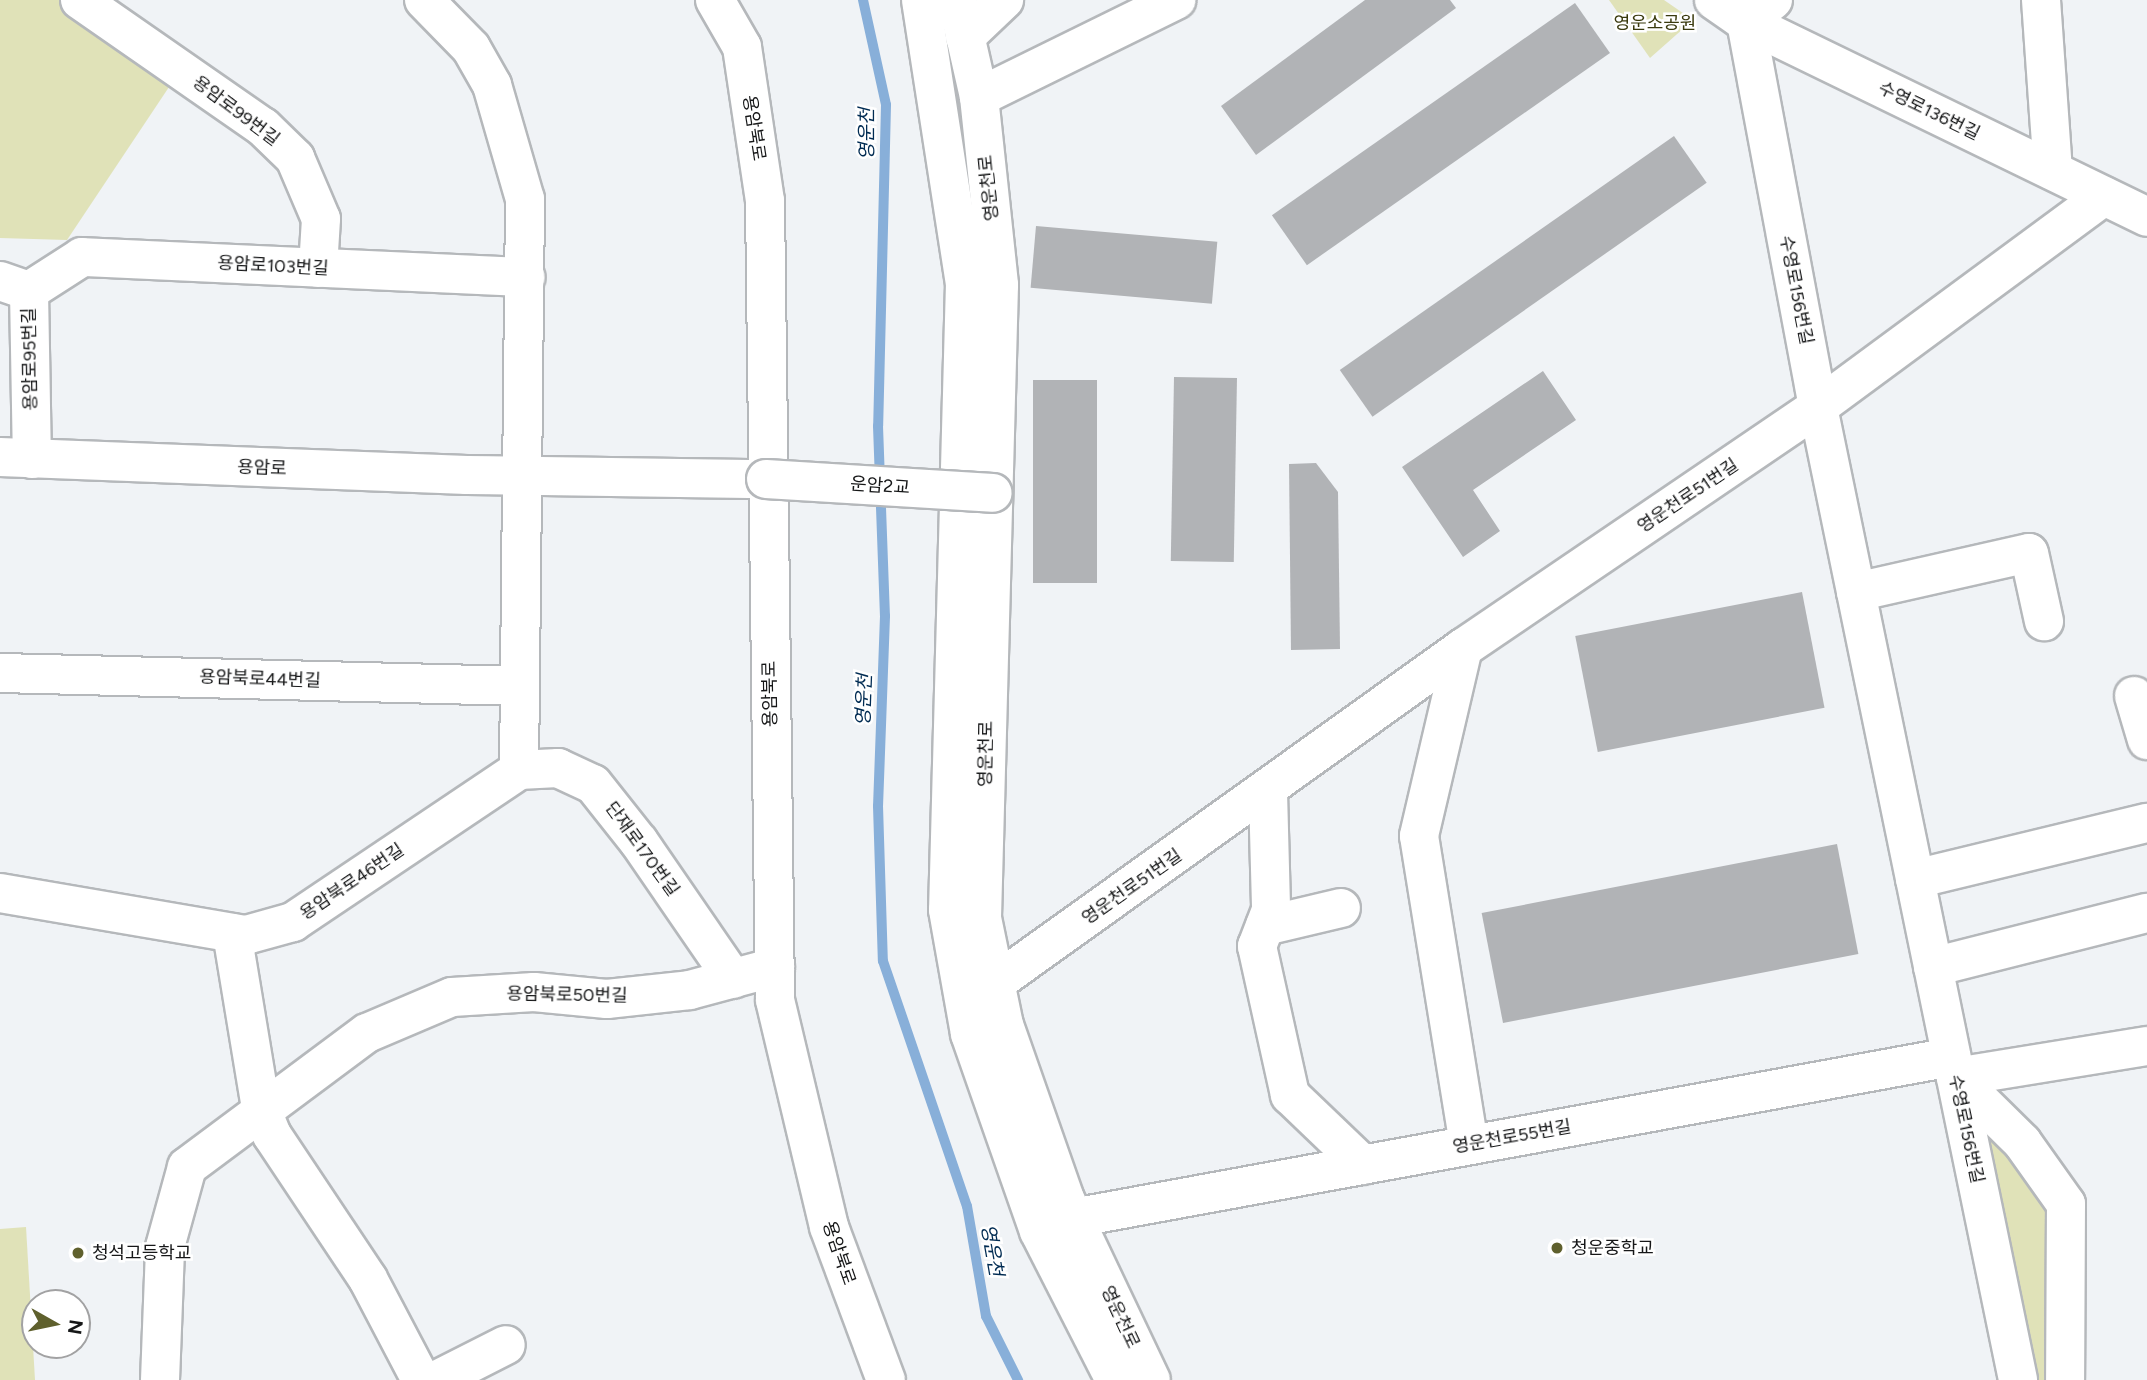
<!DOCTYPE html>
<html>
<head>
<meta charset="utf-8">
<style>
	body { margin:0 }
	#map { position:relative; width:2147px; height:1380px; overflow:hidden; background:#f0f3f6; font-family:Figtree,"Noto Sans KR",sans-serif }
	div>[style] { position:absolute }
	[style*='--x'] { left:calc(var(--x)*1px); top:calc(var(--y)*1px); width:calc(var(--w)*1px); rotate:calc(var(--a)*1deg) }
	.green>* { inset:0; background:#e0e2b8 }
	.stream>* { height:10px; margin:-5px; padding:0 5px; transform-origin:5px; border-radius:5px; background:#88afd9 }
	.building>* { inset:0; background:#b1b3b6; transform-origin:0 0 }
	.roads { filter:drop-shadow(2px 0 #b5b8bb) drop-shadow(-2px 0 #b5b8bb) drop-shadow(0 2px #b5b8bb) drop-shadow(0 -2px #b5b8bb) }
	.minor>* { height:38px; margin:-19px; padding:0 19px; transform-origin:19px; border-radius:19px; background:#fff }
	.bridges { filter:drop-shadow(2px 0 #b5b8bb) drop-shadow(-2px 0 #b5b8bb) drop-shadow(0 2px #b5b8bb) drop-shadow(0 -2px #b5b8bb) }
	.minor-bridge>* { height:38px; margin:-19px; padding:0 19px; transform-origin:19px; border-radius:19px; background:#fff }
	.dots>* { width:19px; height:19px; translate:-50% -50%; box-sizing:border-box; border:4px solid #fff; border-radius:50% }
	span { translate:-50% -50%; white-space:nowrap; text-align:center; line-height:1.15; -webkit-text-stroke:5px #fff; paint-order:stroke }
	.park-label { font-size:18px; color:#3a3a0e }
	.street-label { font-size:18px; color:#161718 }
	.poi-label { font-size:18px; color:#161718 }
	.left { translate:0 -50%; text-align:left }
	.water-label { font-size:19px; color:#002b52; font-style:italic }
	.north { position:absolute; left:21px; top:1289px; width:70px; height:70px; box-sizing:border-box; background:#fff; border:2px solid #a2a2a3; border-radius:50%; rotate:99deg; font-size:19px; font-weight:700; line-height:28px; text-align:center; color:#161718 }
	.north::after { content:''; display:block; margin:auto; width:24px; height:32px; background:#5f602d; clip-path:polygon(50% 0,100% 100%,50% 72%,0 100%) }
</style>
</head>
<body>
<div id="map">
	<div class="green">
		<i style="clip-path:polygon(0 0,59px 0,173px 81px,67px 240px,0 238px)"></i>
		<i style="clip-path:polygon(1609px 0,1664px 0,1693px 20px,1650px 58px)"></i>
		<i style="clip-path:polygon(1986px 1127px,2053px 1211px,2046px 1380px,2038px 1380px)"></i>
		<i style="clip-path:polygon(26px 1227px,35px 1380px,0 1380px,0 1229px)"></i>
	</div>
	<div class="stream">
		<i style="--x:863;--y:0;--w:107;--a:77.6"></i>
		<i style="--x:886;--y:105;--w:321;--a:91.4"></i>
		<i style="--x:878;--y:426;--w:190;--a:87.9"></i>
		<i style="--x:885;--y:616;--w:190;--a:92.1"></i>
		<i style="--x:878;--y:806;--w:155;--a:88.2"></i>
		<i style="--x:883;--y:961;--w:259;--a:71.1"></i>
		<i style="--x:967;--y:1206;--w:112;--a:80.2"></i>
		<i style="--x:986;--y:1316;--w:72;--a:63.4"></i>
	</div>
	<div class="building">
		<i style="clip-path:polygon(1365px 0,1450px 0,1456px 8px,1256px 155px,1221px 106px)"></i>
		<i style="left:1575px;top:3px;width:61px;height:370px;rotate:55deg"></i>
		<i style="left:1674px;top:136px;width:57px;height:408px;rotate:55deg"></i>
		<i style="left:1036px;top:226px;width:182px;height:62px;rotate:5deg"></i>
		<i style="clip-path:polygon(1543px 371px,1576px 420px,1473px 490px,1500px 531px,1463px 557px,1402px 467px)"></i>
		<i style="left:1174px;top:377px;width:63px;height:184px;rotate:1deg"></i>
		<i style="left:1033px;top:380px;width:64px;height:203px"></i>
		<i style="clip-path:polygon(1316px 463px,1338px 492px,1340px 649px,1291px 650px,1289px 464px)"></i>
		<i style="left:1802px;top:592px;width:118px;height:231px;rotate:79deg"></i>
		<i style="left:1837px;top:844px;width:112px;height:362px;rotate:79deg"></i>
	</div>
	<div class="roads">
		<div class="minor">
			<i style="--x:80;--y:0;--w:223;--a:34.8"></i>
			<i style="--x:263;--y:127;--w:45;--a:44.1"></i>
			<i style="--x:295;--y:158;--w:66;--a:66.9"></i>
			<i style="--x:321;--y:219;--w:49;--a:93.5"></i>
			<i style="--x:424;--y:0;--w:67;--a:45.6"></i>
			<i style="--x:471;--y:48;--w:43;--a:60.4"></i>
			<i style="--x:492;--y:85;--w:119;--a:73.9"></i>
			<i style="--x:525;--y:199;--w:571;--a:90.6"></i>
			<i style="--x:715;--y:0;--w:54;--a:60.1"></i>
			<i style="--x:742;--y:47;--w:156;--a:81.5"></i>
			<i style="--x:765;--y:201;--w:799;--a:89.28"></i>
			<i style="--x:775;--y:1000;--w:233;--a:76.6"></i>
			<i style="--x:829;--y:1227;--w:163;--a:69.6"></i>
			<i style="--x:921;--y:0;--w:286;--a:81.2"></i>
			<i style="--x:965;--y:283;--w:627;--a:91.55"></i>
			<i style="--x:948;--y:910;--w:126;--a:79.9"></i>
			<i style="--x:970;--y:1034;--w:209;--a:70.7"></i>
			<i style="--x:1039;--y:1231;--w:167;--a:63"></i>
			<i style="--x:957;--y:0;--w:99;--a:77.2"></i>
			<i style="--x:979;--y:97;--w:189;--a:83.9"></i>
			<i style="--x:999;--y:285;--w:633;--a:91.54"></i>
			<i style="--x:982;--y:918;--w:109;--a:78.4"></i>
			<i style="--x:1004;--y:1025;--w:184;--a:70.7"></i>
			<i style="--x:1065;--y:1199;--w:200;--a:64.6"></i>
			<i style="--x:1714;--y:0;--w:39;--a:35"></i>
			<i style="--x:1746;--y:22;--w:446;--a:25.9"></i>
			<i style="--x:1773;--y:0;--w:35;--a:141"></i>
			<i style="--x:1746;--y:22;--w:392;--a:79.4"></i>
			<i style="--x:1818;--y:407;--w:993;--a:78.38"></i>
			<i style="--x:2041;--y:0;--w:171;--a:86"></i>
			<i style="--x:965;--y:37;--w:54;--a:-43.5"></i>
			<i style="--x:979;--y:97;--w:220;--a:-26.2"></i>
			<i style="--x:0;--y:281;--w:31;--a:19"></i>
			<i style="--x:29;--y:291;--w:168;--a:89"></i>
			<i style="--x:29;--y:291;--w:63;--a:-32.7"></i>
			<i style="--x:82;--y:257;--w:444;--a:2.6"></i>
			<i style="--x:0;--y:457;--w:467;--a:2.2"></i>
			<i style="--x:467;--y:475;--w:299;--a:0.8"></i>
			<i style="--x:1856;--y:592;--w:177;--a:-12.7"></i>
			<i style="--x:2029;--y:553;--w:70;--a:77.6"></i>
			<i style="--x:1463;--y:648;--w:193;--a:103.2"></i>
			<i style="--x:1419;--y:836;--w:313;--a:80.8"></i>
			<i style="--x:0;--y:673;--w:519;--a:1.43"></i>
			<i style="--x:2134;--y:696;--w:46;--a:73.5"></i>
			<i style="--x:519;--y:770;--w:39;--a:-3"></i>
			<i style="--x:558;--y:768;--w:38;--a:25"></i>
			<i style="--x:593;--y:784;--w:74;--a:51.6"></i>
			<i style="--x:639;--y:842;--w:166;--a:55.5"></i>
			<i style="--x:1268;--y:792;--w:118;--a:88.5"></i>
			<i style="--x:1271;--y:910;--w:39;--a:111"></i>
			<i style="--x:1257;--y:946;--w:153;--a:77.5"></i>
			<i style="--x:1290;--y:1095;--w:101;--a:43.8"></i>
			<i style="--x:1915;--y:879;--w:239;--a:-13.6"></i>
			<i style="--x:0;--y:893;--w:250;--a:9.7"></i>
			<i style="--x:246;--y:935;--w:49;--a:-15.5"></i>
			<i style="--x:293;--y:922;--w:272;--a:-33.9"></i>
			<i style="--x:1265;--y:926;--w:78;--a:-13.3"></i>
			<i style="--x:232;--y:933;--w:177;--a:80.6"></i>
			<i style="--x:261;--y:1108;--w:29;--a:68"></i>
			<i style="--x:272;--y:1135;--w:173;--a:56.3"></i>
			<i style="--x:368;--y:1279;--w:114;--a:62.3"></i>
			<i style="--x:1933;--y:967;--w:221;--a:-14.2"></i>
			<i style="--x:995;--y:983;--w:576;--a:-35.6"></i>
			<i style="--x:1463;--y:648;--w:429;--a:-34.2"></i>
			<i style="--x:1818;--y:407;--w:355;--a:-36.4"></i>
			<i style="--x:1956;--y:1077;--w:93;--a:44.6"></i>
			<i style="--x:2022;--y:1142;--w:76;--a:54.6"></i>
			<i style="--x:2066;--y:1204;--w:176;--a:90.3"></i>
			<i style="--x:1956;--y:1077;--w:193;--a:-9.2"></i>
			<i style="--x:1073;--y:1218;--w:893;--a:-10.39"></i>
			<i style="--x:160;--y:1380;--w:133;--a:-87.8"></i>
			<i style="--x:165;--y:1247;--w:83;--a:-74.6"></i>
			<i style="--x:187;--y:1167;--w:224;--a:-36.7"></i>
			<i style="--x:367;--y:1033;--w:92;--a:-23"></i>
			<i style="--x:452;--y:997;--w:82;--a:-3.5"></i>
			<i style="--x:534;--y:992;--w:73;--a:5.5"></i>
			<i style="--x:607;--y:999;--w:83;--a:-6.2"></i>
			<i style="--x:690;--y:990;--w:88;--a:-15.1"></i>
			<i style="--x:437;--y:1380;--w:77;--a:-26.9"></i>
		</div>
	</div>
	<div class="bridges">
		<div class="minor-bridge">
			<i style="--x:766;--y:479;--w:227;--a:3.5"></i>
		</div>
	</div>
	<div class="dots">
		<i style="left:1557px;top:1248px;background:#5f602d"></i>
		<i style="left:78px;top:1253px;background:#5f602d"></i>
	</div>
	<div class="park-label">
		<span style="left:1655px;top:23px">영운소공원</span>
	</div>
	<div class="street-label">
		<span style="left:236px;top:111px;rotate:37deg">용암로99번길</span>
		<span style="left:1929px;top:111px;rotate:26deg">수영로136번길</span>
		<span style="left:754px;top:128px;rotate:81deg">용암북로</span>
		<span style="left:989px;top:188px;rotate:-96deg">영운천로</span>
		<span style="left:273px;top:266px;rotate:3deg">용암로103번길</span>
		<span style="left:1796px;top:290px;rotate:79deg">수영로156번길</span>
		<span style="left:30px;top:359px;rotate:-91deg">용암로95번길</span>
		<span style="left:262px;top:468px;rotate:2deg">용암로</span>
		<span style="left:880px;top:486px;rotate:4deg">운암2교</span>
		<span style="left:1688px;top:496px;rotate:-34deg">영운천로51번길</span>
		<span style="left:260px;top:679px;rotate:2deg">용암북로44번길</span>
		<span style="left:770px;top:694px;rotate:-91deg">용암북로</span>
		<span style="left:986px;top:754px;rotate:-89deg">영운천로</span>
		<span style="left:642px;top:849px;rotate:54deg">단재로170번길</span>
		<span style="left:352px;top:882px;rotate:-34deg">용암북로46번길</span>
		<span style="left:1132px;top:887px;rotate:-35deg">영운천로51번길</span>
		<span style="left:567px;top:995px;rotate:1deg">용암북로50번길</span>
		<span style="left:1966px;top:1129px;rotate:78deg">수영로156번길</span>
		<span style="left:1512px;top:1137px;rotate:-10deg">영운천로55번길</span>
		<span style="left:839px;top:1253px;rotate:71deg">용암북로</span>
		<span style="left:1120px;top:1317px;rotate:65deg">영운천로</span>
	</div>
	<div class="poi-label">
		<span class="left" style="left:1571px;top:1248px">청운중학교</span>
		<span class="left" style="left:92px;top:1253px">청석고등학교</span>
	</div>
	<div class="water-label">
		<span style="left:867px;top:134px;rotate:-90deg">영운천</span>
		<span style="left:864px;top:700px;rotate:-88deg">영운천</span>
		<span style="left:992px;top:1250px;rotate:80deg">영운천</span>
	</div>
	<div class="north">N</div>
</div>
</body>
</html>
